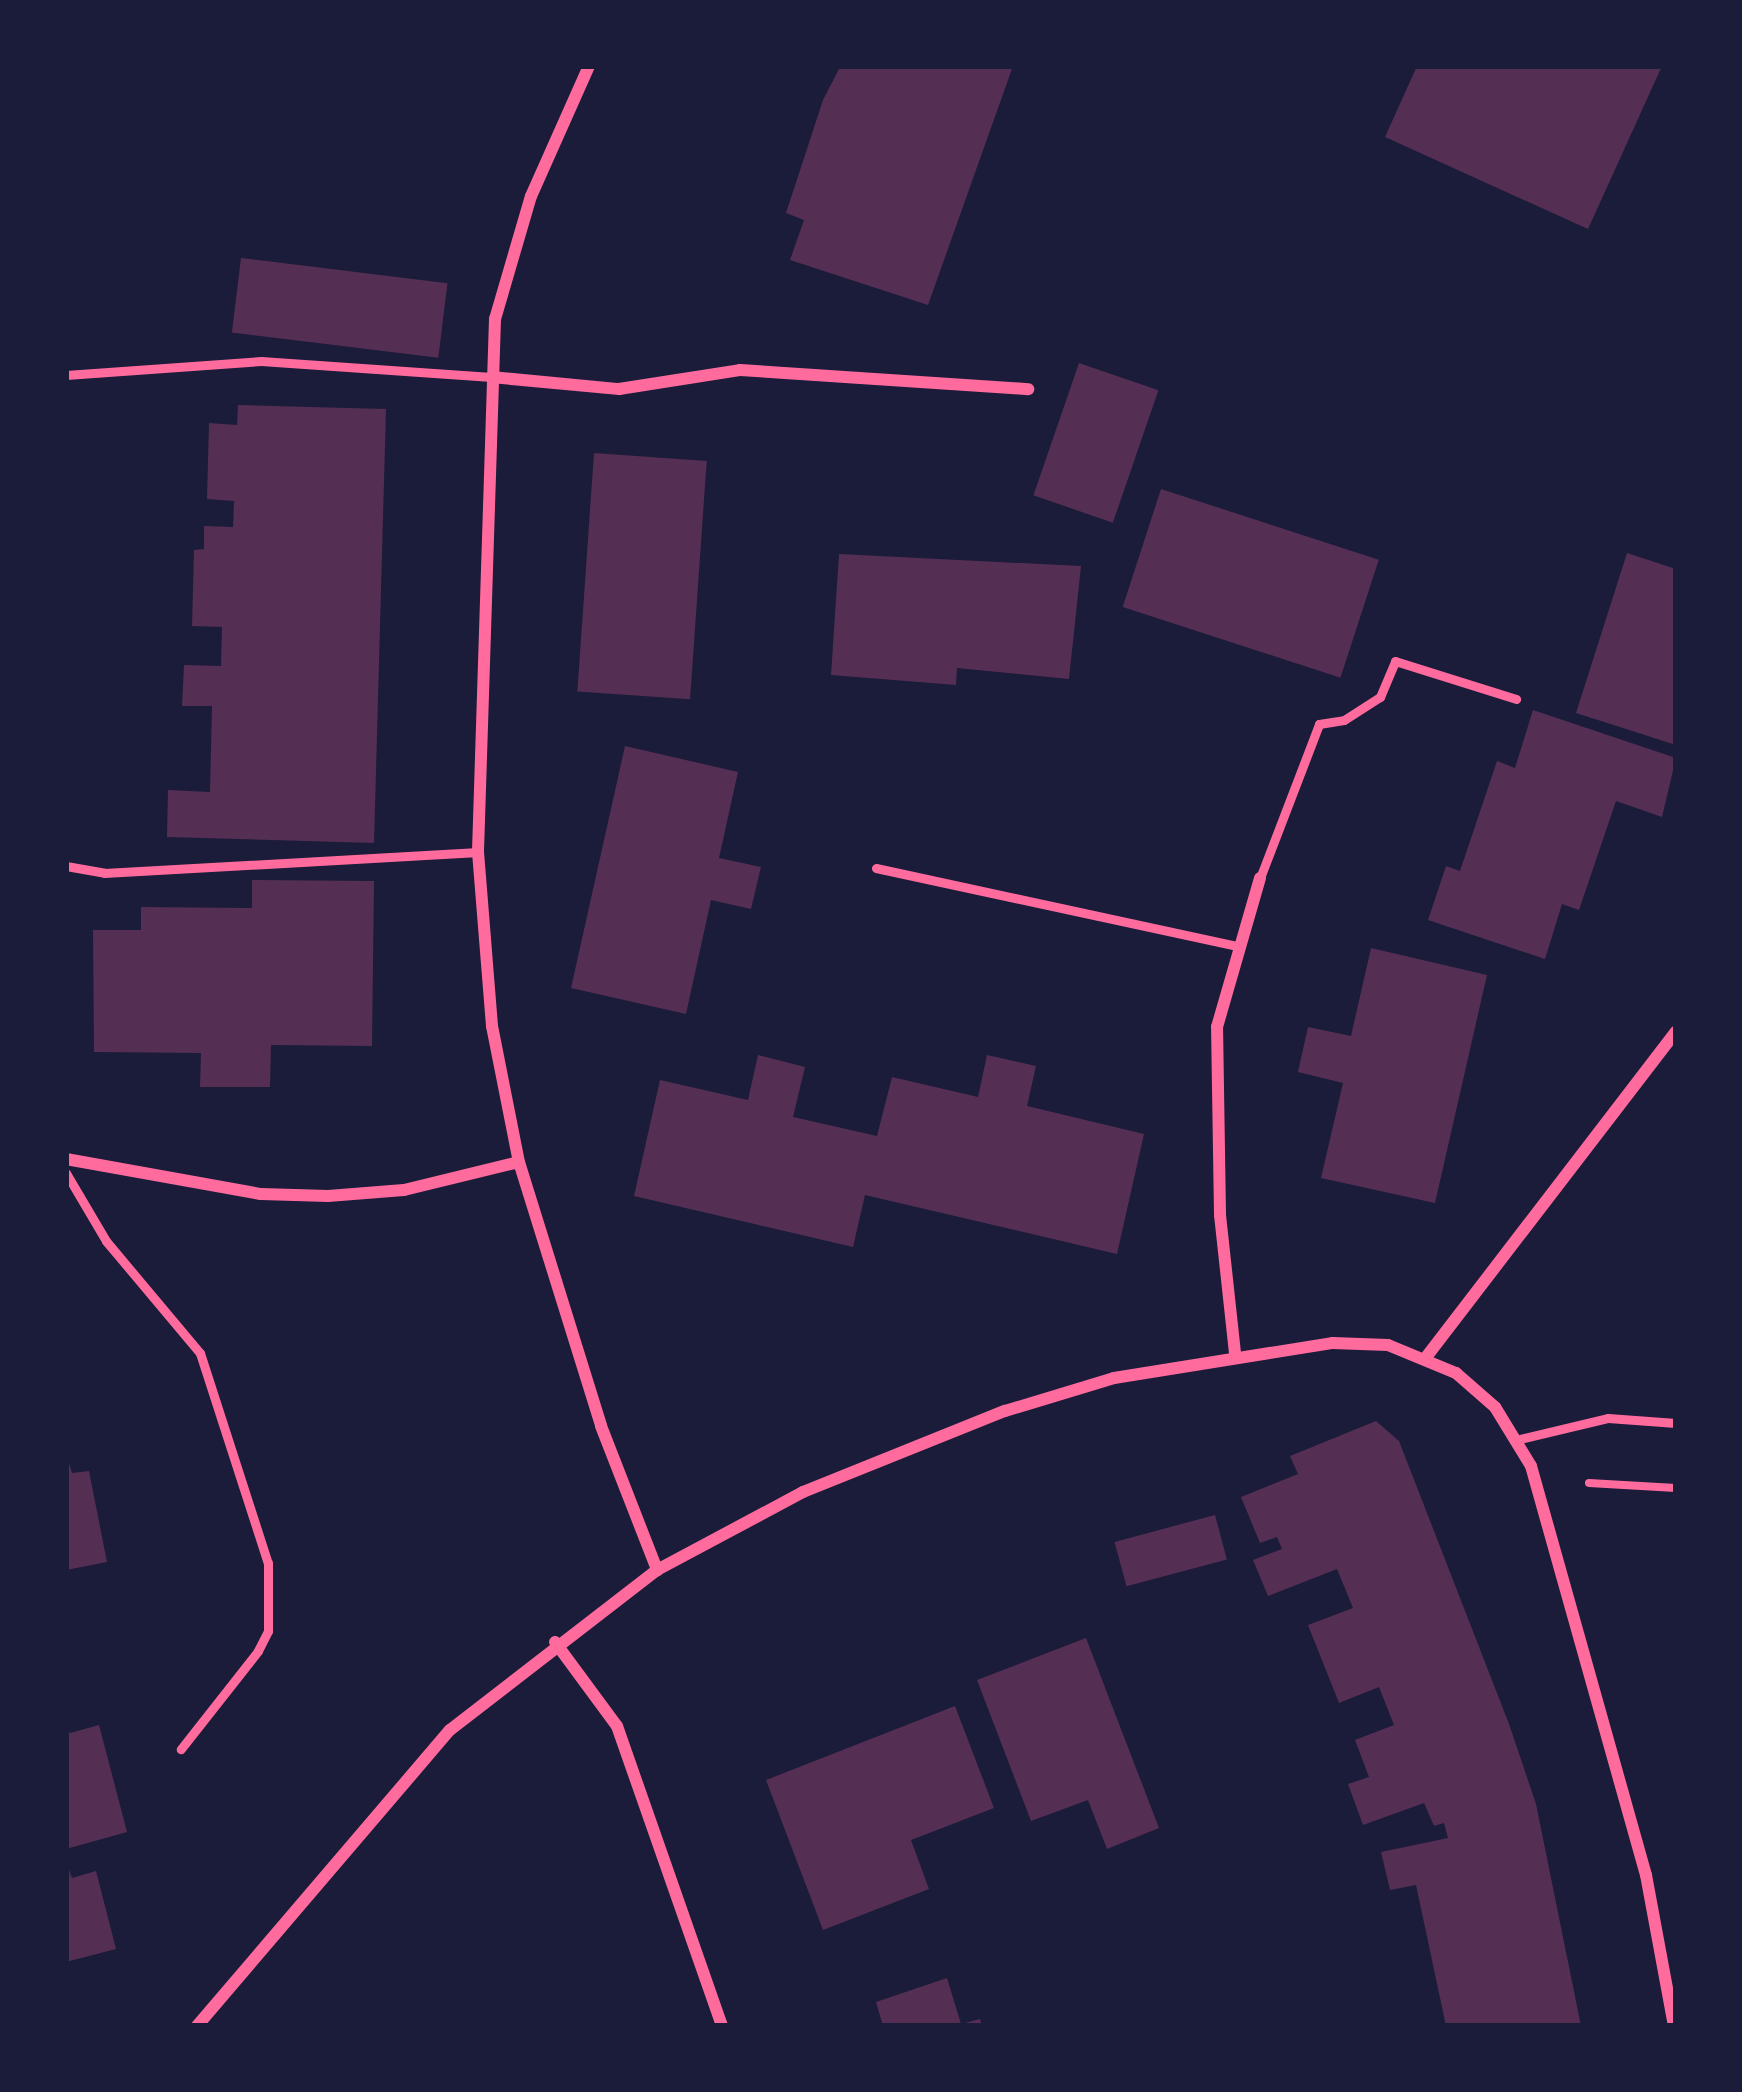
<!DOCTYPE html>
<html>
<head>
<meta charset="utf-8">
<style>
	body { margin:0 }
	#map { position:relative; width:1742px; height:2092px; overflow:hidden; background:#1b1b3a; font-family:Merriweather,serif }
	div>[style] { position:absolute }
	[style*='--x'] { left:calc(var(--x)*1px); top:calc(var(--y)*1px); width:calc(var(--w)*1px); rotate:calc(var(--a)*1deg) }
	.building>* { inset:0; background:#542f53; transform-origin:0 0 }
	.path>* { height:8px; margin:-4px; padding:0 4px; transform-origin:4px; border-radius:4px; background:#ff6b9d }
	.service>* { height:9px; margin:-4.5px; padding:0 4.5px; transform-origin:4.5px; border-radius:4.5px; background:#ff6b9d }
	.minor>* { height:12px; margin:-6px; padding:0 6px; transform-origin:6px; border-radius:6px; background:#ff6b9d }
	span { translate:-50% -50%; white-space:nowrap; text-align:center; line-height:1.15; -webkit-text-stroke:9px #1b1b3a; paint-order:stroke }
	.frame { position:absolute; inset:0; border:69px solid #1b1b3a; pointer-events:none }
</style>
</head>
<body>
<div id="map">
	<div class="building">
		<i style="clip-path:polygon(855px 66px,1013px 66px,928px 305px,790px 260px,804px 220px,786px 213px,823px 100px,839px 69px)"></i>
		<i style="clip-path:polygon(1417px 66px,1662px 66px,1588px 229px,1385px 137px)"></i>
		<i style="left:241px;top:258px;width:208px;height:75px;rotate:7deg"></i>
		<i style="left:1079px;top:363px;width:84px;height:140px;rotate:19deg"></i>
		<i style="clip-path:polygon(238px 405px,386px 409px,374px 843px,167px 837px,168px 790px,210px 792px,212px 706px,182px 706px,184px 665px,221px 666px,222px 627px,192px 626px,194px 550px,204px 549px,204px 526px,233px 527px,234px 501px,207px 499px,209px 423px,237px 425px)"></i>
		<i style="left:594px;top:453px;width:113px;height:239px;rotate:4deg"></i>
		<i style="left:1161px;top:489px;width:229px;height:124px;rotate:18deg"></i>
		<i style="clip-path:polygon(1627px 553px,1676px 569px,1676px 745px,1576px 713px)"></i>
		<i style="clip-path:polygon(839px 554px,1081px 566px,1069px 679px,957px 668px,956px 685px,831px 675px)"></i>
		<i style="clip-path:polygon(1533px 710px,1676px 758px,1662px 817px,1616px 801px,1579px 910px,1562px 904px,1545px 959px,1428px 920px,1446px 866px,1460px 871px,1497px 761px,1515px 768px)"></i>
		<i style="clip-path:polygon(625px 746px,738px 772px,719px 858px,761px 867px,751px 909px,711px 900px,686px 1014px,571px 988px)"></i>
		<i style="clip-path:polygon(252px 880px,374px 881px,372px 1046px,271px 1045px,270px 1087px,200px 1087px,201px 1053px,94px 1052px,93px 930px,141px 930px,141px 907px,252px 908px)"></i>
		<i style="clip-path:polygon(1371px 948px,1487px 975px,1435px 1203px,1321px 1178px,1343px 1083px,1298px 1072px,1308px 1027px,1351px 1036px)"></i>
		<i style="clip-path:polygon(758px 1055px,805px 1067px,793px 1117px,877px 1136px,892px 1077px,978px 1097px,987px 1055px,1036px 1066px,1027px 1106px,1144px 1134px,1117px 1254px,865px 1195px,853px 1247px,634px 1196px,660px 1080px,748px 1100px)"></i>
		<i style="clip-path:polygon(1376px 1421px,1399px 1441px,1509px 1724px,1536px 1804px,1581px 2026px,1446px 2026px,1416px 1885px,1390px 1890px,1381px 1852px,1448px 1838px,1444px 1823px,1434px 1826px,1424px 1803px,1363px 1825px,1348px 1784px,1369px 1777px,1355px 1740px,1394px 1725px,1379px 1687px,1339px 1703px,1308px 1625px,1353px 1608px,1337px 1569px,1268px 1596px,1253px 1560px,1282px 1549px,1277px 1537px,1260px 1543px,1241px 1497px,1298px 1474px,1290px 1456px)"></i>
		<i style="clip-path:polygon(66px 1453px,72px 1473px,89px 1471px,107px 1562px,66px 1570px)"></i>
		<i style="left:1215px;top:1515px;width:46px;height:104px;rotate:75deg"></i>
		<i style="clip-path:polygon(1086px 1638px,1159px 1828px,1107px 1849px,1088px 1800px,1031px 1821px,977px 1680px)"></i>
		<i style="clip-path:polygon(955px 1706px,994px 1808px,911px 1840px,929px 1889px,823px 1930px,766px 1780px)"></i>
		<i style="clip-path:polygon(66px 1725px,70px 1733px,99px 1725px,127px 1832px,66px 1849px)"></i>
		<i style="clip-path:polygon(66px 1861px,72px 1878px,96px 1871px,116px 1949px,66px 1962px)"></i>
		<i style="clip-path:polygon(947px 1978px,961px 2024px,980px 2019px,982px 2026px,883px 2026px,876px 2002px)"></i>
	</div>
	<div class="path">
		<i style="--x:1589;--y:1483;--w:87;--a:3.3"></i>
	</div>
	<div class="service">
		<i style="--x:66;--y:375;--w:196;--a:-4.1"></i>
		<i style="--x:261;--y:361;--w:231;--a:4"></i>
		<i style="--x:66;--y:866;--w:39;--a:10"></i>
		<i style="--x:104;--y:873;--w:375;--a:-3.2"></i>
		<i style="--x:876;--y:868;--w:370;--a:12.2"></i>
		<i style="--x:1260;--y:878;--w:165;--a:-69"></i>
		<i style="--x:1319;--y:724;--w:25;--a:-9"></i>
		<i style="--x:1344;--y:720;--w:43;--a:-32.6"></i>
		<i style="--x:1380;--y:697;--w:39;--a:-67"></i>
		<i style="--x:1395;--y:661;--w:127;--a:17.4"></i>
		<i style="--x:66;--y:1173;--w:79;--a:59.5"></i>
		<i style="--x:106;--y:1241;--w:146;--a:50"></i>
		<i style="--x:200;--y:1353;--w:221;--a:72.1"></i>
		<i style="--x:268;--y:1563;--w:68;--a:90"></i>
		<i style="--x:268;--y:1631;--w:22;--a:117"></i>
		<i style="--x:258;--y:1651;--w:125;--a:128.2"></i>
		<i style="--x:1516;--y:1440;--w:95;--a:-13.4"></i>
		<i style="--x:1608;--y:1418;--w:68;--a:4.2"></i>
	</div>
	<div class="minor">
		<i style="--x:589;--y:66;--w:142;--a:114"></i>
		<i style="--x:531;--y:196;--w:128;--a:106.3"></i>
		<i style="--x:495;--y:319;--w:533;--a:91.83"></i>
		<i style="--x:478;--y:852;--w:175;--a:85.4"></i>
		<i style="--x:492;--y:1026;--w:139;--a:78.8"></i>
		<i style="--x:519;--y:1162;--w:276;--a:72.7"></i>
		<i style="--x:601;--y:1426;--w:155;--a:68.7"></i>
		<i style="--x:491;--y:377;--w:129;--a:5.4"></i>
		<i style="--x:619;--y:389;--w:122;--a:-8.9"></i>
		<i style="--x:740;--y:370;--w:289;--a:3.8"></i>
		<i style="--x:66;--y:1159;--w:198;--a:10.2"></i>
		<i style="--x:261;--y:1194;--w:67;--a:1.7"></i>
		<i style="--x:328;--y:1196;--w:76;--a:-4.5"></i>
		<i style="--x:404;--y:1190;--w:118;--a:-13.7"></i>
		<i style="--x:1235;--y:1353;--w:139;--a:-96.2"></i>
		<i style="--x:1220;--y:1215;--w:188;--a:-90.9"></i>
		<i style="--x:1217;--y:1027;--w:155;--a:-73.9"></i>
		<i style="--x:1427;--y:1356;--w:409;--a:-52.5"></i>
		<i style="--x:555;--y:1642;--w:104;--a:53.6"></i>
		<i style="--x:617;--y:1726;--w:318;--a:70.7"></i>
		<i style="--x:197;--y:2026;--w:389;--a:-49.5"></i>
		<i style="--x:450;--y:1730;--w:262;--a:-37.7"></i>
		<i style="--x:657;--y:1570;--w:166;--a:-28.1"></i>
		<i style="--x:803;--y:1492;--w:218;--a:-21.9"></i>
		<i style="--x:1005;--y:1411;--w:114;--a:-16.8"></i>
		<i style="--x:1114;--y:1378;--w:222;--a:-9.1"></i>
		<i style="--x:1333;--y:1343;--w:55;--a:2.1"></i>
		<i style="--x:1388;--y:1345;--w:74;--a:22.4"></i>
		<i style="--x:1456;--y:1373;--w:52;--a:41.1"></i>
		<i style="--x:1495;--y:1407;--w:69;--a:58.6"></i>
		<i style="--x:1531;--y:1466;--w:425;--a:74.3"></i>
		<i style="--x:1646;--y:1875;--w:154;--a:79.5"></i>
	</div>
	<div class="frame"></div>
</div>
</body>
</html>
